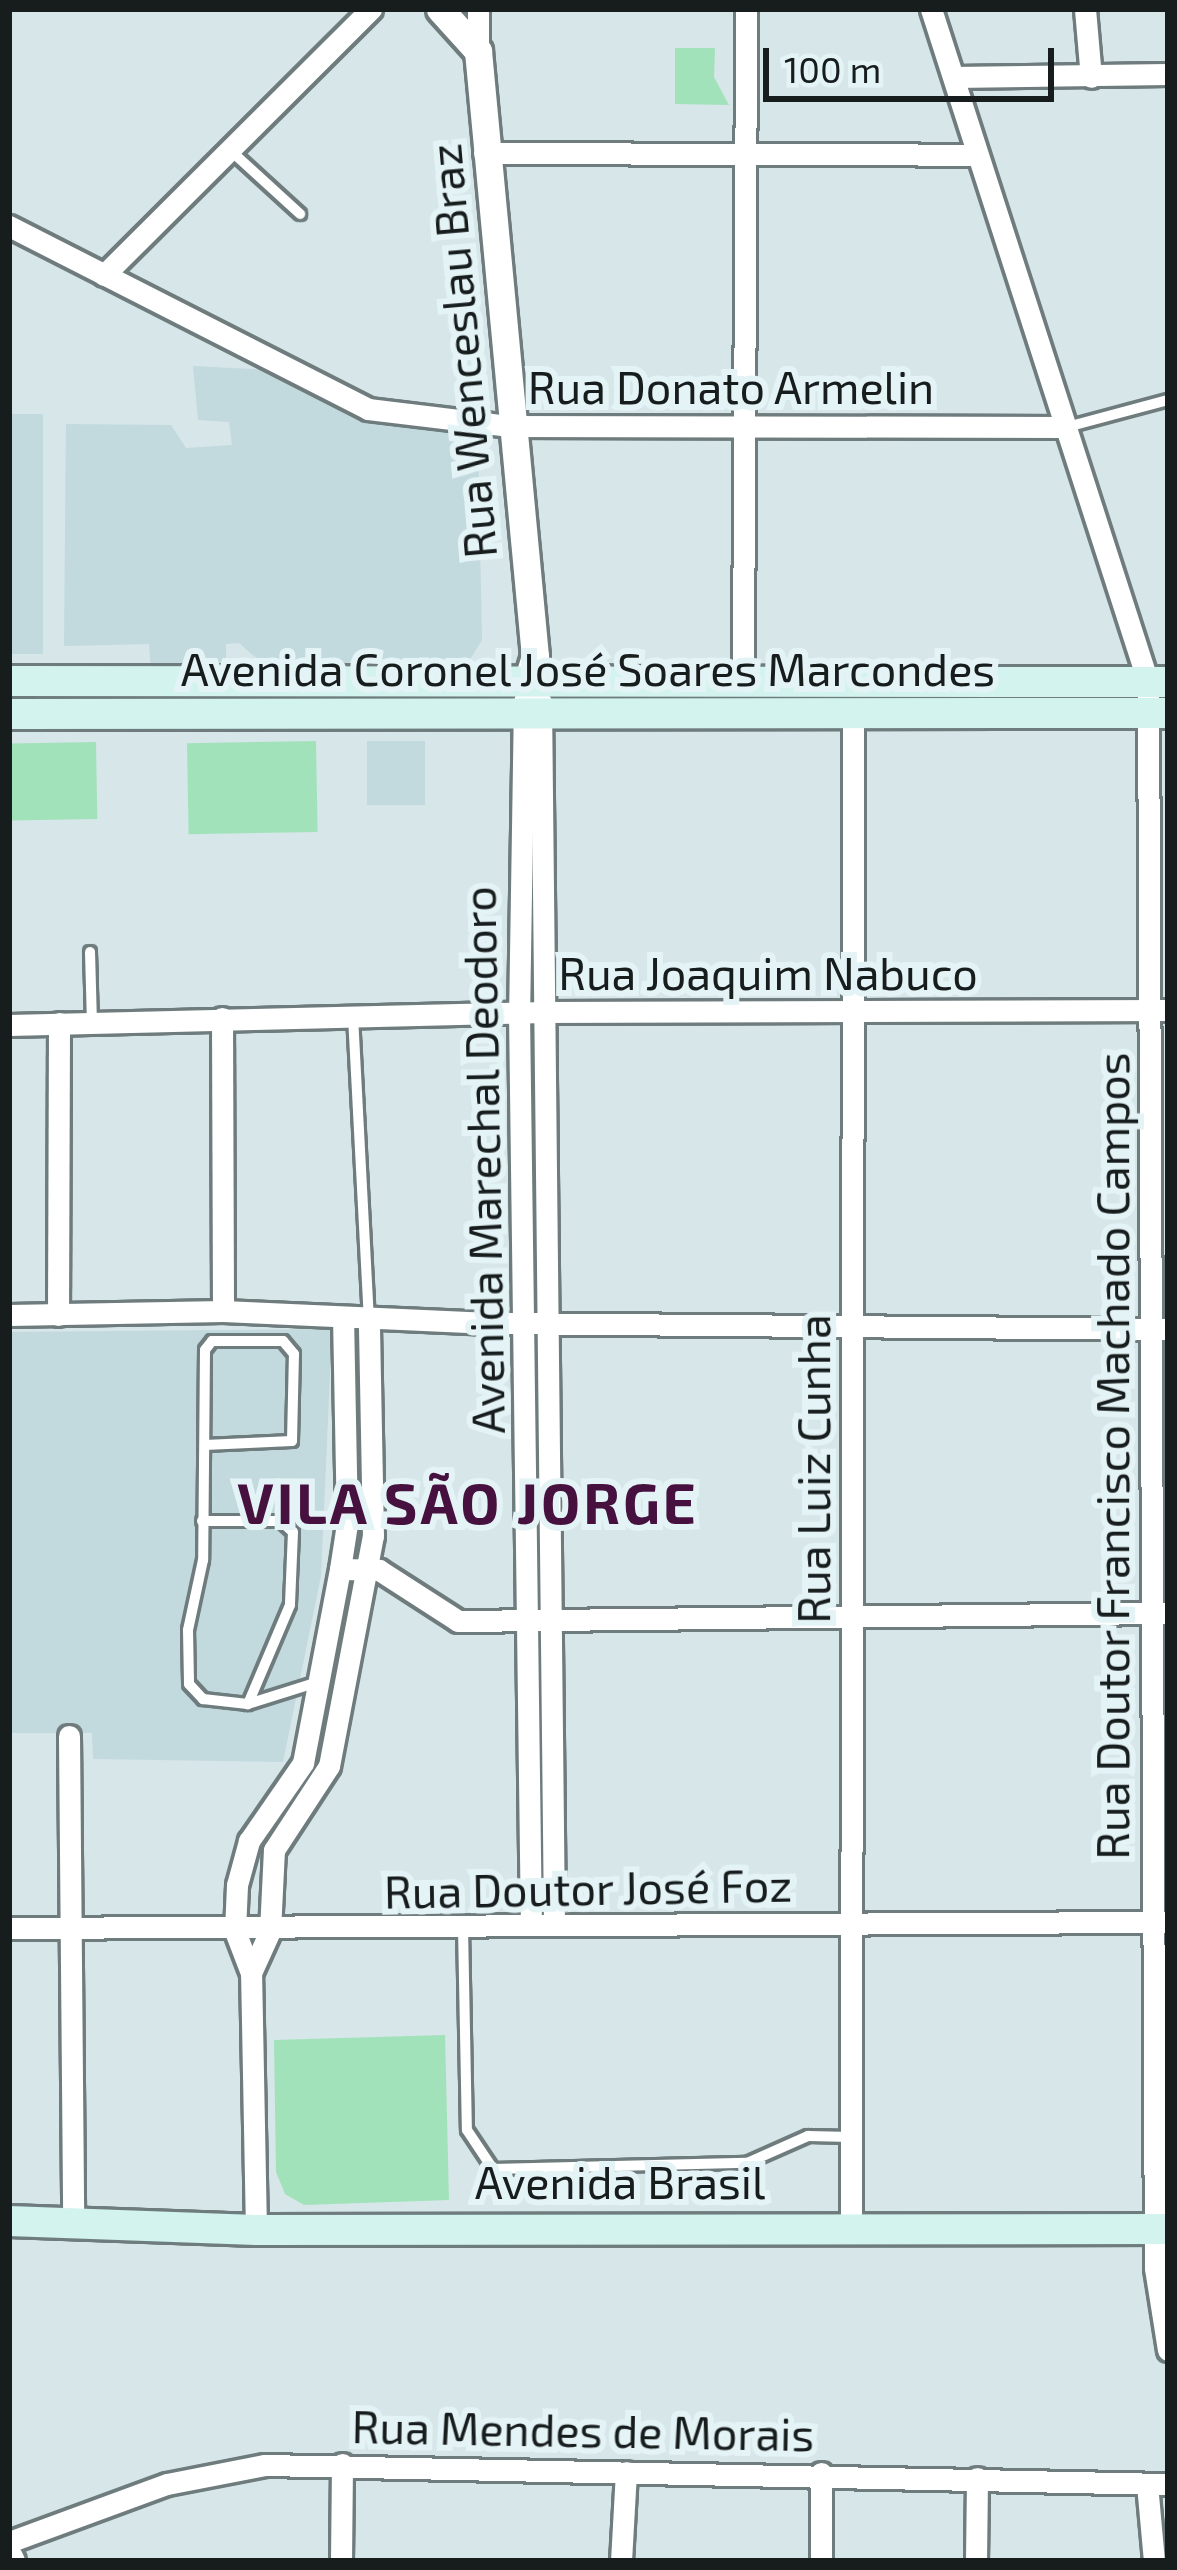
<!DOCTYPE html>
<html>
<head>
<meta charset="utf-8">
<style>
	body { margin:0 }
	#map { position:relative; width:1177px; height:2570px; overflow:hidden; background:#d7e6e8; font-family:"Exo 2",sans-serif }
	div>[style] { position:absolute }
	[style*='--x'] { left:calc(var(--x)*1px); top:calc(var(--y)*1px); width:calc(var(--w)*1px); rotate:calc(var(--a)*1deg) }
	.built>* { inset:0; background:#c2d9dd; transform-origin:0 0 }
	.green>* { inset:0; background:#a1e2bb; transform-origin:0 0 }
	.roads { filter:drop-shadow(3px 0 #6f7c7e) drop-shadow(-3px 0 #6f7c7e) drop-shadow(0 3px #6f7c7e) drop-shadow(0 -3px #6f7c7e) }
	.service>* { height:10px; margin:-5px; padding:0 5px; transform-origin:5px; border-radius:5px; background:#fff }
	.minor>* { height:21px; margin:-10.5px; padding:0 10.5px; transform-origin:10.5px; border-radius:10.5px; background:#fff }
	.tertiary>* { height:27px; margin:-13.5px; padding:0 13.5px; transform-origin:13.5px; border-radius:13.5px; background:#fff }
	.secondary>* { height:30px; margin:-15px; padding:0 15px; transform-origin:15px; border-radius:15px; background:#d2f3ee }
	span { translate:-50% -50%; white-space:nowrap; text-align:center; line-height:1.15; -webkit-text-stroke:12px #e4f3f6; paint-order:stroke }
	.street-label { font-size:45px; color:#171c1d }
	.district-label { font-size:57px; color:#46113e; font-weight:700; letter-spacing:3px }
	.frame { position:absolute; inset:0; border:12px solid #171c1d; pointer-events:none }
	.scale { position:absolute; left:763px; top:48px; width:291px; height:54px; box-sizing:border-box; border:6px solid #171c1d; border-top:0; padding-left:15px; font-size:36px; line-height:42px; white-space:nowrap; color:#171c1d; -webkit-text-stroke:9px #e4f3f6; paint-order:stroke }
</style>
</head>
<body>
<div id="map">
	<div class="built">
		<i style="clip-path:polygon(193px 366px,271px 370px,343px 412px,478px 439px,482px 640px,464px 669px,374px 668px,374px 649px,360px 650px,346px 666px,268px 668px,239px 643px,226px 644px,226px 666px,151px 669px,149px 644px,64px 646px,66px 424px,171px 425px,186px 448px,232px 445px,229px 422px,198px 420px)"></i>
		<i style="left:9px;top:414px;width:34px;height:240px"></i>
		<i style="left:367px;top:741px;width:58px;height:64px"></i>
		<i style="clip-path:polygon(332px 1329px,321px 1576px,283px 1762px,93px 1759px,92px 1733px,9px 1733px,9px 1332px)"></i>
	</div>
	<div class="green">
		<i style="clip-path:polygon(675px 48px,715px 48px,714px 77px,729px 105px,675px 104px)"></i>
		<i style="left:316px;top:741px;width:91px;height:129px;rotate:89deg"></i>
		<i style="left:96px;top:742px;width:77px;height:87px;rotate:89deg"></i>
		<i style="clip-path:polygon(445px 2035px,449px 2200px,304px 2205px,285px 2194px,276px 2172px,274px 2040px)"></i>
	</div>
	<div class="roads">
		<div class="service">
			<i style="--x:230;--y:150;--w:95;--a:42.4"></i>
			<i style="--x:1067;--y:427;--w:105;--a:-15"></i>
			<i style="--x:90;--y:952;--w:70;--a:88.4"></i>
			<i style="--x:353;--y:1016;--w:302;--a:87"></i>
			<i style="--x:205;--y:1445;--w:87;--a:-2.6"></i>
			<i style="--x:292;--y:1441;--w:87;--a:-88.7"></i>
			<i style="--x:294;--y:1354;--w:17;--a:-130"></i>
			<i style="--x:283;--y:1341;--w:71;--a:180"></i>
			<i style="--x:212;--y:1341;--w:11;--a:128"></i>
			<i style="--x:205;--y:1350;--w:210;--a:90.5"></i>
			<i style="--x:203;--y:1560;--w:72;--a:102.1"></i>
			<i style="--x:188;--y:1630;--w:54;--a:88.9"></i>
			<i style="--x:189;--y:1684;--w:21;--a:47"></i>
			<i style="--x:203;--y:1699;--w:45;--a:6.3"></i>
			<i style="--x:248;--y:1704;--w:70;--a:-17.4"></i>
			<i style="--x:202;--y:1521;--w:79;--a:0"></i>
			<i style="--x:281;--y:1521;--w:16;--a:43"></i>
			<i style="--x:293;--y:1532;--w:73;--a:92.4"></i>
			<i style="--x:290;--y:1605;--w:108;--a:113"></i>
			<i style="--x:463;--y:1927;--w:203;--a:88.9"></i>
			<i style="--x:467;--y:2130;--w:47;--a:56.3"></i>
			<i style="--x:493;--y:2169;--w:254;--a:-1.4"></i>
			<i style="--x:747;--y:2163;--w:67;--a:-23.9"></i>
			<i style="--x:808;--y:2136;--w:43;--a:1.3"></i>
		</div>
		<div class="minor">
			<i style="--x:931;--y:9;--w:707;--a:72.13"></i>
			<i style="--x:1148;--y:682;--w:1586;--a:89.75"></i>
			<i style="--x:1155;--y:2268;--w:83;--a:81"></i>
			<i style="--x:1085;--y:9;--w:68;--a:85"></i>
			<i style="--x:478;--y:51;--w:42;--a:-90"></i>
			<i style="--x:954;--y:77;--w:214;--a:-0.8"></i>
			<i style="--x:484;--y:153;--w:492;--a:0.2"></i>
			<i style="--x:9;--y:226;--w:403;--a:27"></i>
			<i style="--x:368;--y:409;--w:141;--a:6.9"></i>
			<i style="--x:508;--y:426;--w:559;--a:0.1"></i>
			<i style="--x:104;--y:275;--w:377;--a:-44.9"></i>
			<i style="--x:743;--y:683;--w:674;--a:-89.74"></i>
			<i style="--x:524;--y:701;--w:312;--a:90.9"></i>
			<i style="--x:519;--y:1013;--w:912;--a:89.25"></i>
			<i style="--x:541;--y:702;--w:1223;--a:89.39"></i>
			<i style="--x:222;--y:1018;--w:293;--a:89.8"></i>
			<i style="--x:9;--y:1025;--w:534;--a:-1.39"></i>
			<i style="--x:543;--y:1012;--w:625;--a:-0.18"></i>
			<i style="--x:9;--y:1315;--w:214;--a:-1.1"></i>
			<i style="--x:223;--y:1311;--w:267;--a:2.6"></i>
			<i style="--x:490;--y:1323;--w:678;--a:0.51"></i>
			<i style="--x:58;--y:1315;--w:292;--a:-89.8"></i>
			<i style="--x:340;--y:1569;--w:39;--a:1"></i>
			<i style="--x:379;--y:1570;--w:94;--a:32.8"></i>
			<i style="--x:458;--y:1621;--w:710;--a:-0.65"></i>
			<i style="--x:69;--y:1736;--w:489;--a:89.5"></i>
			<i style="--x:9;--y:1928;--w:1158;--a:-0.3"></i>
			<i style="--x:251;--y:1973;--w:46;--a:-65.7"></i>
			<i style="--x:270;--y:1931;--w:81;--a:-87.2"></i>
			<i style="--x:274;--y:1850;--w:100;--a:-56.8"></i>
			<i style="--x:329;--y:1766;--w:234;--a:-79.2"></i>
			<i style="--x:373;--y:1536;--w:217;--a:-91.1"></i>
			<i style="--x:851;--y:2226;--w:1514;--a:-89.92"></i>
			<i style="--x:256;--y:2230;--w:257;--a:-91.1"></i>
			<i style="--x:251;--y:1973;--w:45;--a:-110.9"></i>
			<i style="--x:235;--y:1931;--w:46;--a:-87.5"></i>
			<i style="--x:237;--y:1885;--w:46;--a:-74.7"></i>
			<i style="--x:249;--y:1841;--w:95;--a:-55.3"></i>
			<i style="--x:303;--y:1763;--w:197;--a:-79.2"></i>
			<i style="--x:340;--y:1569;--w:46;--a:-81.2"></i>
			<i style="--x:347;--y:1524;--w:206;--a:-91.1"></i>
			<i style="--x:1147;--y:2484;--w:77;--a:84.8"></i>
			<i style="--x:9;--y:2542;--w:168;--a:-20.2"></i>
			<i style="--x:167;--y:2484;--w:100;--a:-11"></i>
			<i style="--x:265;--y:2465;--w:903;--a:1.21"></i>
			<i style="--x:341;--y:2561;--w:97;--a:-89.4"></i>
			<i style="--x:621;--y:2561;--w:89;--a:-86.8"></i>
			<i style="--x:821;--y:2561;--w:88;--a:-90"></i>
			<i style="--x:976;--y:2561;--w:83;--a:-89.3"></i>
		</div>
		<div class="tertiary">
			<i style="--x:440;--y:9;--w:57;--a:47.9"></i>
			<i style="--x:478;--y:51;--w:608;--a:84.62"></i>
			<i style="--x:535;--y:656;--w:28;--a:107"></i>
			<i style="--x:9;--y:2557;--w:4;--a:63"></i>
		</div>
		<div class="secondary">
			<i style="--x:9;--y:681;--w:1159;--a:0.05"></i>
			<i style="--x:9;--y:714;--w:1159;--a:-0.05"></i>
			<i style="--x:9;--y:2221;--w:247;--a:2.1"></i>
			<i style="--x:256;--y:2230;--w:912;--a:-0.06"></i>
		</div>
	</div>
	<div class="street-label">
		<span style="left:462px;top:351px;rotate:-95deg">Rua Wenceslau Braz</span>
		<span style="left:731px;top:387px">Rua Donato Armelin</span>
		<span style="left:588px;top:669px">Avenida Coronel José Soares Marcondes</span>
		<span style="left:768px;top:973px">Rua Joaquim Nabuco</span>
		<span style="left:483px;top:1160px;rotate:-91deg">Avenida Marechal Deodoro</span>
		<span style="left:1112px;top:1456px;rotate:-90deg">Rua Doutor Francisco Machado Campos</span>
		<span style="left:813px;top:1469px;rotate:-90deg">Rua Luiz Cunha</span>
		<span style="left:588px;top:1888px;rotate:-1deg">Rua Doutor José Foz</span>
		<span style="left:620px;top:2182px">Avenida Brasil</span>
		<span style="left:583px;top:2430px;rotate:1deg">Rua Mendes de Morais</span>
	</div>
	<div class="district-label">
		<span style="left:468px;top:1502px">VILA SÃO JORGE</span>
	</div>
	<div class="frame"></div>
	<div class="scale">100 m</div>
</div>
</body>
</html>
